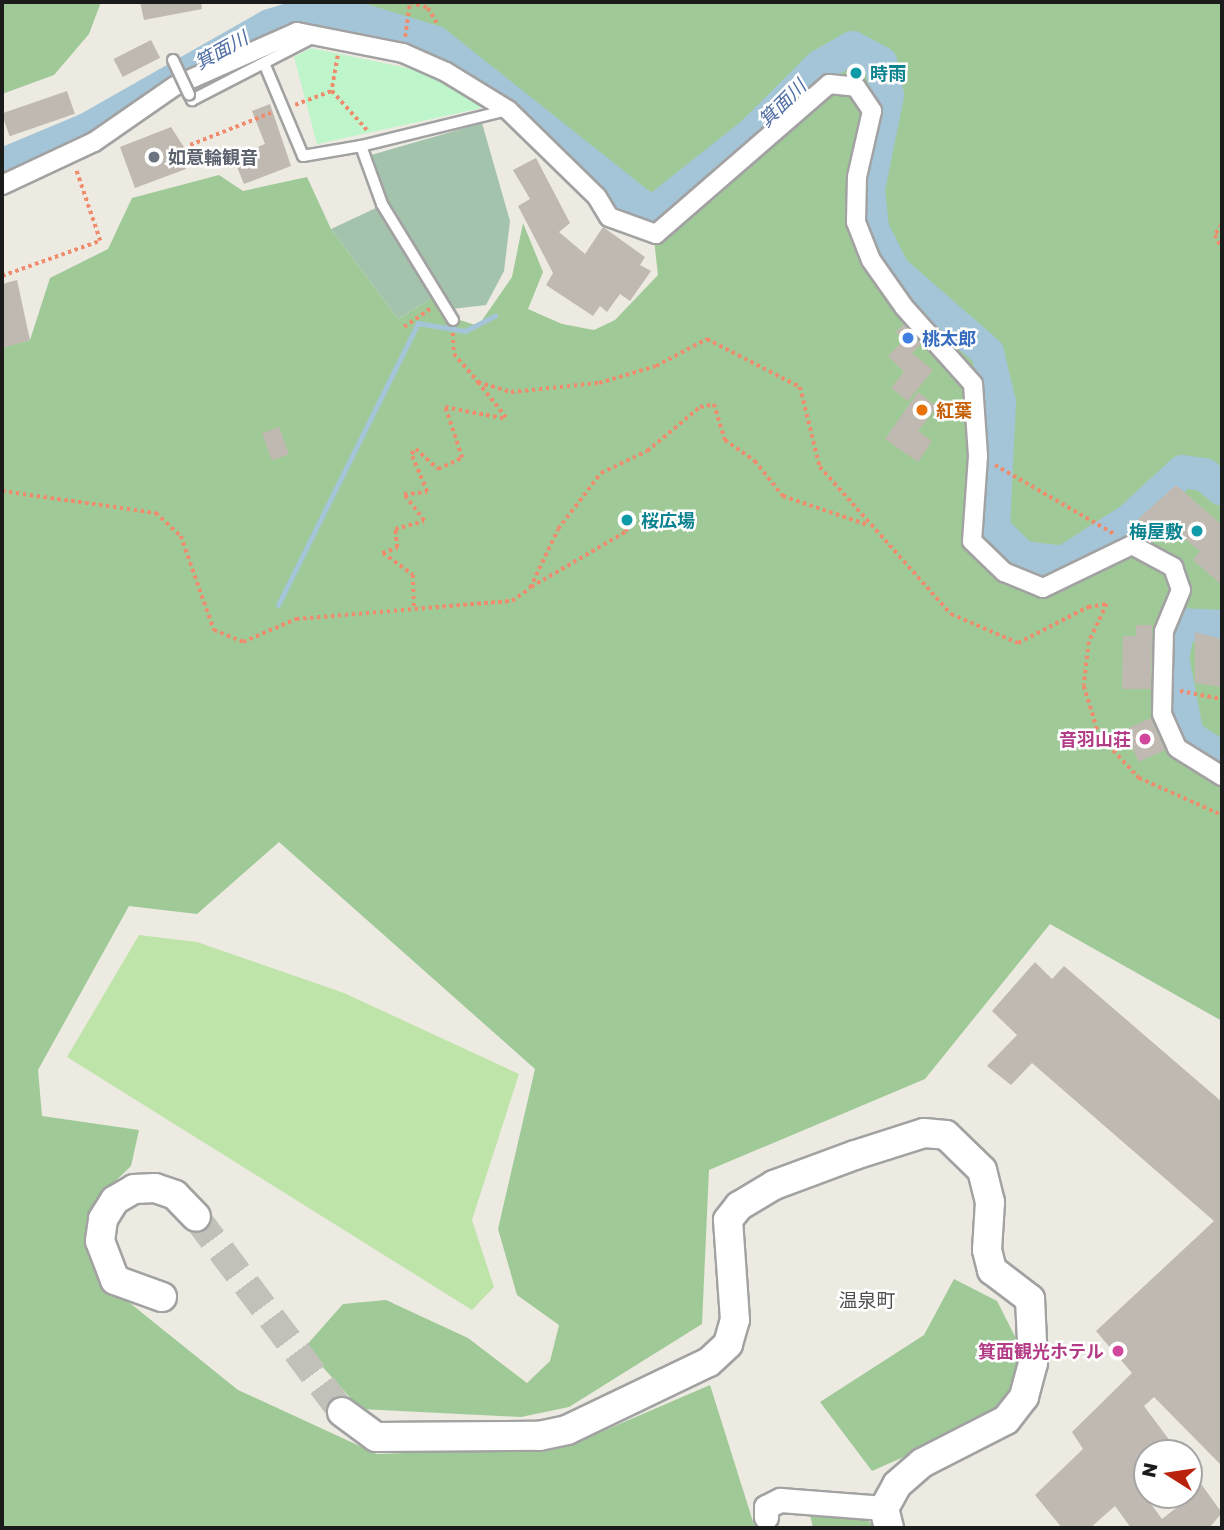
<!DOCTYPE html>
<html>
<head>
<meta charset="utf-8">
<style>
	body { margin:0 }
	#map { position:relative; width:1224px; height:1530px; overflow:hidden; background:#eceae1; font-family:"Golos Text","Noto Sans JP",sans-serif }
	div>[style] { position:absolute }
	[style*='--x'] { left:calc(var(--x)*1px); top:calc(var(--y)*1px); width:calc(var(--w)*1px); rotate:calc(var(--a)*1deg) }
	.grass>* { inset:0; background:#bfe4a9 }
	.forest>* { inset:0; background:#a0c998 }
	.cemetery>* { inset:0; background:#a4c3ad }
	.park>* { inset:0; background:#bff5ca }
	.stream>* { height:5px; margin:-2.5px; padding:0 2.5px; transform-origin:2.5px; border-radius:2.5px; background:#a4c5d7 }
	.river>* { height:33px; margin:-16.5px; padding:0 16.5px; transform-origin:16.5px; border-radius:16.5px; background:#a4c5d7 }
	.building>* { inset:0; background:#c0b9b1; transform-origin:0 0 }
	.tertiary-tunnel>* { height:28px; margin-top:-14px; transform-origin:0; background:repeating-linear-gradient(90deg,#c2c1b9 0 28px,transparent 0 42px) }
	.path>* { height:3.5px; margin-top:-1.75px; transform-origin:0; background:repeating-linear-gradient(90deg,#f08c6e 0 3.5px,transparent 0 7px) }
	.roads { filter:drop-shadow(2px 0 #a2a2a2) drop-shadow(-2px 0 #a2a2a2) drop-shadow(0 2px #a2a2a2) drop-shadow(0 -2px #a2a2a2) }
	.service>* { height:10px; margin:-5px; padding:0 5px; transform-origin:5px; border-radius:5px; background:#fff }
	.pedestrian>* { height:18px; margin:-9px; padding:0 9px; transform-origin:9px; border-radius:9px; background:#fff }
	.minor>* { height:23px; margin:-11.5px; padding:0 11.5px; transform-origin:11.5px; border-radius:11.5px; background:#fff }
	.tertiary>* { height:28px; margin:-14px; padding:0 14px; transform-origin:14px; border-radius:14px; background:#fff }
	.bridges { filter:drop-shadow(2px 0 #a2a2a2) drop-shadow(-2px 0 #a2a2a2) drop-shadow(0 2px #a2a2a2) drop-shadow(0 -2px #a2a2a2) }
	.service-bridge>* { height:10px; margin:-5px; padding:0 5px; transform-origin:5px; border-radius:5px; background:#fff }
	.dots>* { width:19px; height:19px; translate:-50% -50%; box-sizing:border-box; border:4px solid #fff; border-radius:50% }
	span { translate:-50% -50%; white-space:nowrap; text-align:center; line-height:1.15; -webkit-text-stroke:5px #fff; paint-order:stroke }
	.culture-label { font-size:18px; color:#0d838f; font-weight:700 }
	.left { translate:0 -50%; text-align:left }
	.right { translate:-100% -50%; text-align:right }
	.worship-label { font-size:18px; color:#5b616d; font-weight:700 }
	.shop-label { font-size:18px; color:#366cbe; font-weight:700 }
	.food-label { font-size:18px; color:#c56008; font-weight:700 }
	.hotel-label { font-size:18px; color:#b23c85; font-weight:700 }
	.water-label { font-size:19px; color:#4f6ea3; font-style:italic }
	.neighbourhood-label { font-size:19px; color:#4e4e4e }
	.frame { position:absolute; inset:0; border:4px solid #1b1b1b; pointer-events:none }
	.north { position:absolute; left:1133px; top:1439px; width:70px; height:70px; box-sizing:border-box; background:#fff; border:2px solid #a4a4a4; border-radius:50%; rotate:282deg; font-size:19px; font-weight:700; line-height:28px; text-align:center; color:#1b1b1b }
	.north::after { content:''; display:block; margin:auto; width:24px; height:32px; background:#b9230d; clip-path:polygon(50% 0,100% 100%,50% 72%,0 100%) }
</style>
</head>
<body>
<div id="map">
	<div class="grass">
		<i style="clip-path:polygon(139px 935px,197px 942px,344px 993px,519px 1074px,472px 1220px,494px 1287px,472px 1310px,67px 1057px)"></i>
	</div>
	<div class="forest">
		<i style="clip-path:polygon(2px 2px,101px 2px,89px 34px,54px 75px,2px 94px)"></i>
		<i style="clip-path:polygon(352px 2px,1222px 2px,1222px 1021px,1050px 924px,925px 1079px,709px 1170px,702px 1324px,569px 1407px,521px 1417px,360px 1409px,305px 1347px,343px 1304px,386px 1300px,468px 1338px,527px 1383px,550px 1361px,559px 1325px,517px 1295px,498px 1229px,535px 1069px,279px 842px,197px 914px,129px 906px,38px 1070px,42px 1116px,139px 1130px,131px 1166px,101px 1195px,93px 1241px,110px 1287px,238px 1390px,377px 1454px,566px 1447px,710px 1385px,755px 1528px,2px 1528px,2px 347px,30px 340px,50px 278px,108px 249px,132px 198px,219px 175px,243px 191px,307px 177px,331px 229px,398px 319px,435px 296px,454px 318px,478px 326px,512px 277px,523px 223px,543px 272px,528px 309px,562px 324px,594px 330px,615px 320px,658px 275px,650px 205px,438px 26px)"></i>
		<i style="clip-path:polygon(954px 1279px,997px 1301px,1021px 1348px,1014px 1395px,987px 1420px,872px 1471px,820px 1402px,924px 1335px)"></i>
		<i style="clip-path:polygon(809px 1510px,863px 1515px,875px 1528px,813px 1528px)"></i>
	</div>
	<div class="cemetery">
		<i style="clip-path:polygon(482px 123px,510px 221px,504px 271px,486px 305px,452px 309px,386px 200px,371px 155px)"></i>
		<i style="clip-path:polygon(376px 208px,435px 296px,398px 319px,331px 229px)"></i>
	</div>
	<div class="park">
		<i style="clip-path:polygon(311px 48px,431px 73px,486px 107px,317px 144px,294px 57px)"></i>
	</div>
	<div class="stream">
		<i style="--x:278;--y:605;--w:315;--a:-63.6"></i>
		<i style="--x:418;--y:323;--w:48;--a:9.7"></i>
		<i style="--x:465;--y:331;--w:34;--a:-27"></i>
	</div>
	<div class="river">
		<i style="--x:2;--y:164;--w:91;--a:-22.6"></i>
		<i style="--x:86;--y:129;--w:210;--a:-29.6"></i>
		<i style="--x:269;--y:25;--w:39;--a:-17"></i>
		<i style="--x:306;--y:14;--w:51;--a:4.5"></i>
		<i style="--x:357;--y:18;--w:82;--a:17.1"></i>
		<i style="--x:435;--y:42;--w:275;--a:38.4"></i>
		<i style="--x:651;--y:213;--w:129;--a:-38.4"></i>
		<i style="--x:752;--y:133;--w:95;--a:-45"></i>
		<i style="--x:819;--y:66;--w:38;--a:-30"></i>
		<i style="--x:852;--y:47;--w:32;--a:28"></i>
		<i style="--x:880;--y:62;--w:34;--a:78"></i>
		<i style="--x:887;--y:95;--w:96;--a:101.4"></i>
		<i style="--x:868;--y:189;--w:39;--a:84"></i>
		<i style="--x:872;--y:228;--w:47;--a:63.4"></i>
		<i style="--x:893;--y:270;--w:125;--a:41.1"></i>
		<i style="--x:987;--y:352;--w:51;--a:76.5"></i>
		<i style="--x:999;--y:402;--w:126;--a:92.7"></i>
		<i style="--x:993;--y:528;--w:41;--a:45"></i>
		<i style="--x:1022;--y:557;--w:41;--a:7"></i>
		<i style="--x:1063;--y:562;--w:80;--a:-32.7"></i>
		<i style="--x:1130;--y:519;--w:71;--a:-42.7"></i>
		<i style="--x:1182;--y:471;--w:22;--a:8"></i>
		<i style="--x:1204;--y:474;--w:23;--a:40"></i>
		<i style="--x:1222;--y:626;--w:43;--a:-177.3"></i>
		<i style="--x:1179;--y:624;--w:34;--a:102"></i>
		<i style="--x:1172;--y:657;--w:79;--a:79.1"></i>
		<i style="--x:1187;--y:735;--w:42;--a:33.3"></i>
	</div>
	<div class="building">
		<i style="clip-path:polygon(140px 2px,201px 2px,202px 9px,144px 20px)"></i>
		<i style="left:151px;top:40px;width:20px;height:42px;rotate:63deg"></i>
		<i style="left:67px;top:91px;width:24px;height:69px;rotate:71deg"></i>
		<i style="clip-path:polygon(270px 104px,291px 166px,244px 184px,233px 157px,265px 144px,252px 111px)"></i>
		<i style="clip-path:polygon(171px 127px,189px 155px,182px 158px,186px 169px,135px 188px,120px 147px)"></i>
		<i style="clip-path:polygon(536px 158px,570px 223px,559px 232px,585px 254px,603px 227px,645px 257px,640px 265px,651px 271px,630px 301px,620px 294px,607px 312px,600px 306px,593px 316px,546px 285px,553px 273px,518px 206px,530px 199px,513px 170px)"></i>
		<i style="clip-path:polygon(17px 280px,30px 340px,2px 348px,2px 284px)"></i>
		<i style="clip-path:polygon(904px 324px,921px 344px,912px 353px,933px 370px,908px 401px,891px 388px,904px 372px,888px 356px,904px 340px,896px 332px)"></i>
		<i style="clip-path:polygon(918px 392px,937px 407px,918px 431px,932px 441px,918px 462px,885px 439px)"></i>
		<i style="left:279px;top:427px;width:29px;height:18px;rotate:70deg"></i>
		<i style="clip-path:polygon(1176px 485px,1222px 525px,1222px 585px,1193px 560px,1200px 551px,1167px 525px,1156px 536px,1138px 519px)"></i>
		<i style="clip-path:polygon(1136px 625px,1152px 625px,1151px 689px,1122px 689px,1123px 636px,1136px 636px)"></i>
		<i style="clip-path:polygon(1195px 632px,1222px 639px,1222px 687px,1195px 683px)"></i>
		<i style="left:1151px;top:718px;width:35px;height:29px;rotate:66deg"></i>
		<i style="clip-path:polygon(1035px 962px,1052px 979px,1064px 966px,1222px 1102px,1222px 1466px,1154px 1397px,1144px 1406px,1179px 1453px,1147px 1453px,1147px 1479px,1138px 1486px,1162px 1519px,1189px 1498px,1189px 1467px,1222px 1513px,1209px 1528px,1131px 1528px,1115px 1506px,1090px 1528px,1062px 1528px,1035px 1495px,1083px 1449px,1072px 1432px,1132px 1373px,1096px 1331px,1214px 1221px,1032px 1063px,1011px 1085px,987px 1066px,1017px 1035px,992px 1011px)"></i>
	</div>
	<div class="tertiary-tunnel">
		<i style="--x:196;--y:1217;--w:244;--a:53.2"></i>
	</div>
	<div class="path">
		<i style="--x:405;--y:37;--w:35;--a:-82"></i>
		<i style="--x:410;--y:2;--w:19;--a:18"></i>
		<i style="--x:428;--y:8;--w:17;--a:59"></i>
		<i style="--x:338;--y:56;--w:36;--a:100"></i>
		<i style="--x:332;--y:91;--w:54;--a:48"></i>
		<i style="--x:295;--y:105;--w:40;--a:-21"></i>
		<i style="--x:190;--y:145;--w:87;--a:-21.6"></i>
		<i style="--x:1222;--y:225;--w:12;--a:125"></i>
		<i style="--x:1215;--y:235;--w:16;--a:63"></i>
		<i style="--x:2;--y:276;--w:104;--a:-19.7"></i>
		<i style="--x:100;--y:241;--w:75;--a:-108.7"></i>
		<i style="--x:404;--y:327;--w:32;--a:-35"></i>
		<i style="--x:453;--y:333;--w:21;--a:87"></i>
		<i style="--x:454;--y:354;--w:37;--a:49"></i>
		<i style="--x:478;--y:382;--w:34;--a:17"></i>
		<i style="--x:511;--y:392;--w:88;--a:-5.8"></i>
		<i style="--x:599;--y:383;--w:59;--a:-16.6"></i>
		<i style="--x:656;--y:366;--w:58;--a:-27.9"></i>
		<i style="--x:707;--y:339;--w:105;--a:27.3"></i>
		<i style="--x:800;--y:387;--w:82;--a:76"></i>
		<i style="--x:820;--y:467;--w:197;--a:48.3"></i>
		<i style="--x:951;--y:614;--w:73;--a:23.4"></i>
		<i style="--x:1018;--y:643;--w:79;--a:-27.2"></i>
		<i style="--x:1088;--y:607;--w:19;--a:-9"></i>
		<i style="--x:1107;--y:604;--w:42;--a:115.3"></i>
		<i style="--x:1089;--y:642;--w:44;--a:96.5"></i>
		<i style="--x:1084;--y:686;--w:51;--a:73"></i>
		<i style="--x:1099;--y:735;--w:59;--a:47.1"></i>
		<i style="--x:1139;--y:778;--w:91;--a:24"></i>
		<i style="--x:478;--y:382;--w:45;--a:51.3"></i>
		<i style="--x:995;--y:465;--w:140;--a:30"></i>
		<i style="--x:2;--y:491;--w:156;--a:8.1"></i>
		<i style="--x:156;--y:513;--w:34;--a:43"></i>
		<i style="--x:181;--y:536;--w:100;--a:70.7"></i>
		<i style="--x:214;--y:630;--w:31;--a:22"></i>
		<i style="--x:243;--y:642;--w:58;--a:-23.5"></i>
		<i style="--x:296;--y:619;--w:217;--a:-4.8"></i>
		<i style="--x:512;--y:601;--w:22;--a:-36"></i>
		<i style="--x:530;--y:588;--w:65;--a:-64.6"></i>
		<i style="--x:558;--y:529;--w:71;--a:-52.5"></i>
		<i style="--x:601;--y:473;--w:51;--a:-25.6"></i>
		<i style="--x:647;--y:451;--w:69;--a:-39.7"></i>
		<i style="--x:700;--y:407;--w:14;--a:-12"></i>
		<i style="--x:714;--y:404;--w:38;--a:73"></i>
		<i style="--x:725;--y:440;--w:37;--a:35"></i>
		<i style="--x:755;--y:461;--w:45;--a:51.3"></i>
		<i style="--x:783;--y:496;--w:90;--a:18.8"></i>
		<i style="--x:404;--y:494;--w:23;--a:-5"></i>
		<i style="--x:427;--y:492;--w:41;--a:-112.8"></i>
		<i style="--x:411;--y:454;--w:7;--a:-45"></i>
		<i style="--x:416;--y:449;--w:30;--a:42"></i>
		<i style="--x:438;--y:469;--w:26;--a:-25"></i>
		<i style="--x:462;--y:458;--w:54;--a:-108.4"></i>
		<i style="--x:445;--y:407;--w:63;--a:11"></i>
		<i style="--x:382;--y:553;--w:16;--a:-18"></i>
		<i style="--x:397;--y:548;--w:19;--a:-96"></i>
		<i style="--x:395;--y:529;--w:30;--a:-15"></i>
		<i style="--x:424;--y:521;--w:34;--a:-127"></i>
		<i style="--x:383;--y:553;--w:37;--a:36"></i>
		<i style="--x:413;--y:575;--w:34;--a:88"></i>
		<i style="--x:531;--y:587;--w:109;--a:-30.3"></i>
		<i style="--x:625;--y:532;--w:13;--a:-61"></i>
		<i style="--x:1180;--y:691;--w:43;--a:10.8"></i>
	</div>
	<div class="roads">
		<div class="service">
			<i style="--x:264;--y:63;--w:101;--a:67.2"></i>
			<i style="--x:303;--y:156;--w:59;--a:-9.8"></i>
			<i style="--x:189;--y:94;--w:7;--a:63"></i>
			<i style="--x:192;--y:100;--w:140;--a:-27.3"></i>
			<i style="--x:453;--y:320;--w:136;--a:-121.5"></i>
			<i style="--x:382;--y:204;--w:62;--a:-109.9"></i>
			<i style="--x:361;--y:146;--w:151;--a:-13.8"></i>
		</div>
		<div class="pedestrian">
			<i style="--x:2;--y:185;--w:102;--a:-25.1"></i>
			<i style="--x:94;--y:142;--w:98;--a:-34.7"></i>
			<i style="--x:175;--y:86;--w:133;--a:-23.9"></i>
			<i style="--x:297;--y:32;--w:108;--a:11.2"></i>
			<i style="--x:403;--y:53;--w:47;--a:23.8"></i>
			<i style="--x:446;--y:72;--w:73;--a:31.5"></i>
			<i style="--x:508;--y:110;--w:124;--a:44.3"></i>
			<i style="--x:597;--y:197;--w:23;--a:59"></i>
			<i style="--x:609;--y:217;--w:50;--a:19.9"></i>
			<i style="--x:656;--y:234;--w:229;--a:-40.9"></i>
			<i style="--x:829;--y:84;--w:27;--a:6"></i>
			<i style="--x:856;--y:87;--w:29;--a:56"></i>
			<i style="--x:872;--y:111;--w:68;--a:102.8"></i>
			<i style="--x:857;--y:177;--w:45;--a:91.3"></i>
			<i style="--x:856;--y:222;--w:41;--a:68.5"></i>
			<i style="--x:871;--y:260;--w:57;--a:54.9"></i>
			<i style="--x:904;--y:307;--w:103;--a:48.1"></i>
			<i style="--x:973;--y:384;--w:72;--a:86"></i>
			<i style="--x:978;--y:456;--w:85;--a:94"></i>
			<i style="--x:972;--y:541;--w:45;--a:44.1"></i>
			<i style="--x:1004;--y:572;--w:42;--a:22.3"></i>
			<i style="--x:1043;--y:588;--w:99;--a:-25.8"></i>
			<i style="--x:1132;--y:545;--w:47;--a:28.2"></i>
			<i style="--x:1173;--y:567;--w:24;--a:71"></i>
			<i style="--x:1181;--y:590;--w:44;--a:112.5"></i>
			<i style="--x:1164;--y:631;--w:83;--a:91.4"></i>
			<i style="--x:1162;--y:714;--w:37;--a:66"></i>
			<i style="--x:1177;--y:748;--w:53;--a:31.9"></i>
		</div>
		<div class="minor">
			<i style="--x:766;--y:1517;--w:10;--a:-90"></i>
			<i style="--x:766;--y:1507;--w:16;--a:-27"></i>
			<i style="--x:780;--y:1500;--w:104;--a:4.4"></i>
		</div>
		<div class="tertiary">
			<i style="--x:162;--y:1297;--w:50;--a:-160.1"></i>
			<i style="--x:115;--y:1280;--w:42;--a:-111"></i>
			<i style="--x:100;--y:1241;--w:22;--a:-82"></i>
			<i style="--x:103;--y:1219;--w:22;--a:-58"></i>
			<i style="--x:115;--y:1200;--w:22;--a:-30"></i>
			<i style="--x:134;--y:1189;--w:21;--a:-3"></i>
			<i style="--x:155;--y:1188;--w:21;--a:19"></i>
			<i style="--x:175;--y:1195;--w:30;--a:46"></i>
			<i style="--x:342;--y:1412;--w:42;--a:36.3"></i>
			<i style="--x:376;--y:1437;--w:163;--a:-0.4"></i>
			<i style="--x:539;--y:1436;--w:29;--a:-12"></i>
			<i style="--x:567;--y:1430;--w:157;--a:-25.6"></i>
			<i style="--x:709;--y:1362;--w:26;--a:-43"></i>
			<i style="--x:728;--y:1344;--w:25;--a:-74"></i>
			<i style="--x:735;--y:1320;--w:100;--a:-94"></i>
			<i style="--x:728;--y:1220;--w:18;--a:-52"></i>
			<i style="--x:739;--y:1206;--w:41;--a:-31"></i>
			<i style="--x:774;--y:1185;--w:86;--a:-20.3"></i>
			<i style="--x:855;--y:1155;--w:72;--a:-17.7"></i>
			<i style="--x:924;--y:1133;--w:22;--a:5"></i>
			<i style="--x:946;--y:1135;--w:50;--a:44.2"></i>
			<i style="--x:982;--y:1170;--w:33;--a:76"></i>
			<i style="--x:990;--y:1202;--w:48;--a:93.6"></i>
			<i style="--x:987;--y:1250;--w:21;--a:76"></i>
			<i style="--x:992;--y:1270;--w:48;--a:37.3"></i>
			<i style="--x:1030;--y:1299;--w:64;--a:87.3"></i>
			<i style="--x:1033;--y:1363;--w:35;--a:105"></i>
			<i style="--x:1024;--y:1397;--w:29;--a:128"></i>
			<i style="--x:1006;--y:1420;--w:94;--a:152.9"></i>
			<i style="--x:922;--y:1463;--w:33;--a:139"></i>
			<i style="--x:897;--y:1485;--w:26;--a:119"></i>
			<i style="--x:884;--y:1508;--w:21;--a:76"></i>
		</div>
	</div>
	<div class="bridges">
		<div class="service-bridge">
			<i style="--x:173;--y:60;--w:38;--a:65"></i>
		</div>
	</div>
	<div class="dots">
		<i style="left:856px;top:73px;background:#0f9aa8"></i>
		<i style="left:154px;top:157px;background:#6b7280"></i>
		<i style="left:908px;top:338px;background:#3f7fe0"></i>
		<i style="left:922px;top:410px;background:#e8710a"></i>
		<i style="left:627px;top:520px;background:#0f9aa8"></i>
		<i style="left:1197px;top:531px;background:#0f9aa8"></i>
		<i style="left:1145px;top:739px;background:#d1479c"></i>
		<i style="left:1118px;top:1351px;background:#d1479c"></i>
	</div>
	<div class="culture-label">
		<span class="left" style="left:870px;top:73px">時雨</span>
		<span class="left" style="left:641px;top:520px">桜広場</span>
		<span class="right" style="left:1183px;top:531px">梅屋敷</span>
	</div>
	<div class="worship-label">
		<span class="left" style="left:168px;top:157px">如意輪観音</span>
	</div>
	<div class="shop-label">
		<span class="left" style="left:922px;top:338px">桃太郎</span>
	</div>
	<div class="food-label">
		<span class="left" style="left:936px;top:410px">紅葉</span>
	</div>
	<div class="hotel-label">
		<span class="right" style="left:1131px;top:739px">音羽山荘</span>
		<span class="right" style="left:1104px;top:1351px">箕面観光ホテル</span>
	</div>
	<div class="water-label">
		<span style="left:221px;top:50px;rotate:-29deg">箕面川</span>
		<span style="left:782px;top:103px;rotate:-45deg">箕面川</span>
	</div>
	<div class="neighbourhood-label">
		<span style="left:867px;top:1300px">温泉町</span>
	</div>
	<div class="frame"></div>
	<div class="north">N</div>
</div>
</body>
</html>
